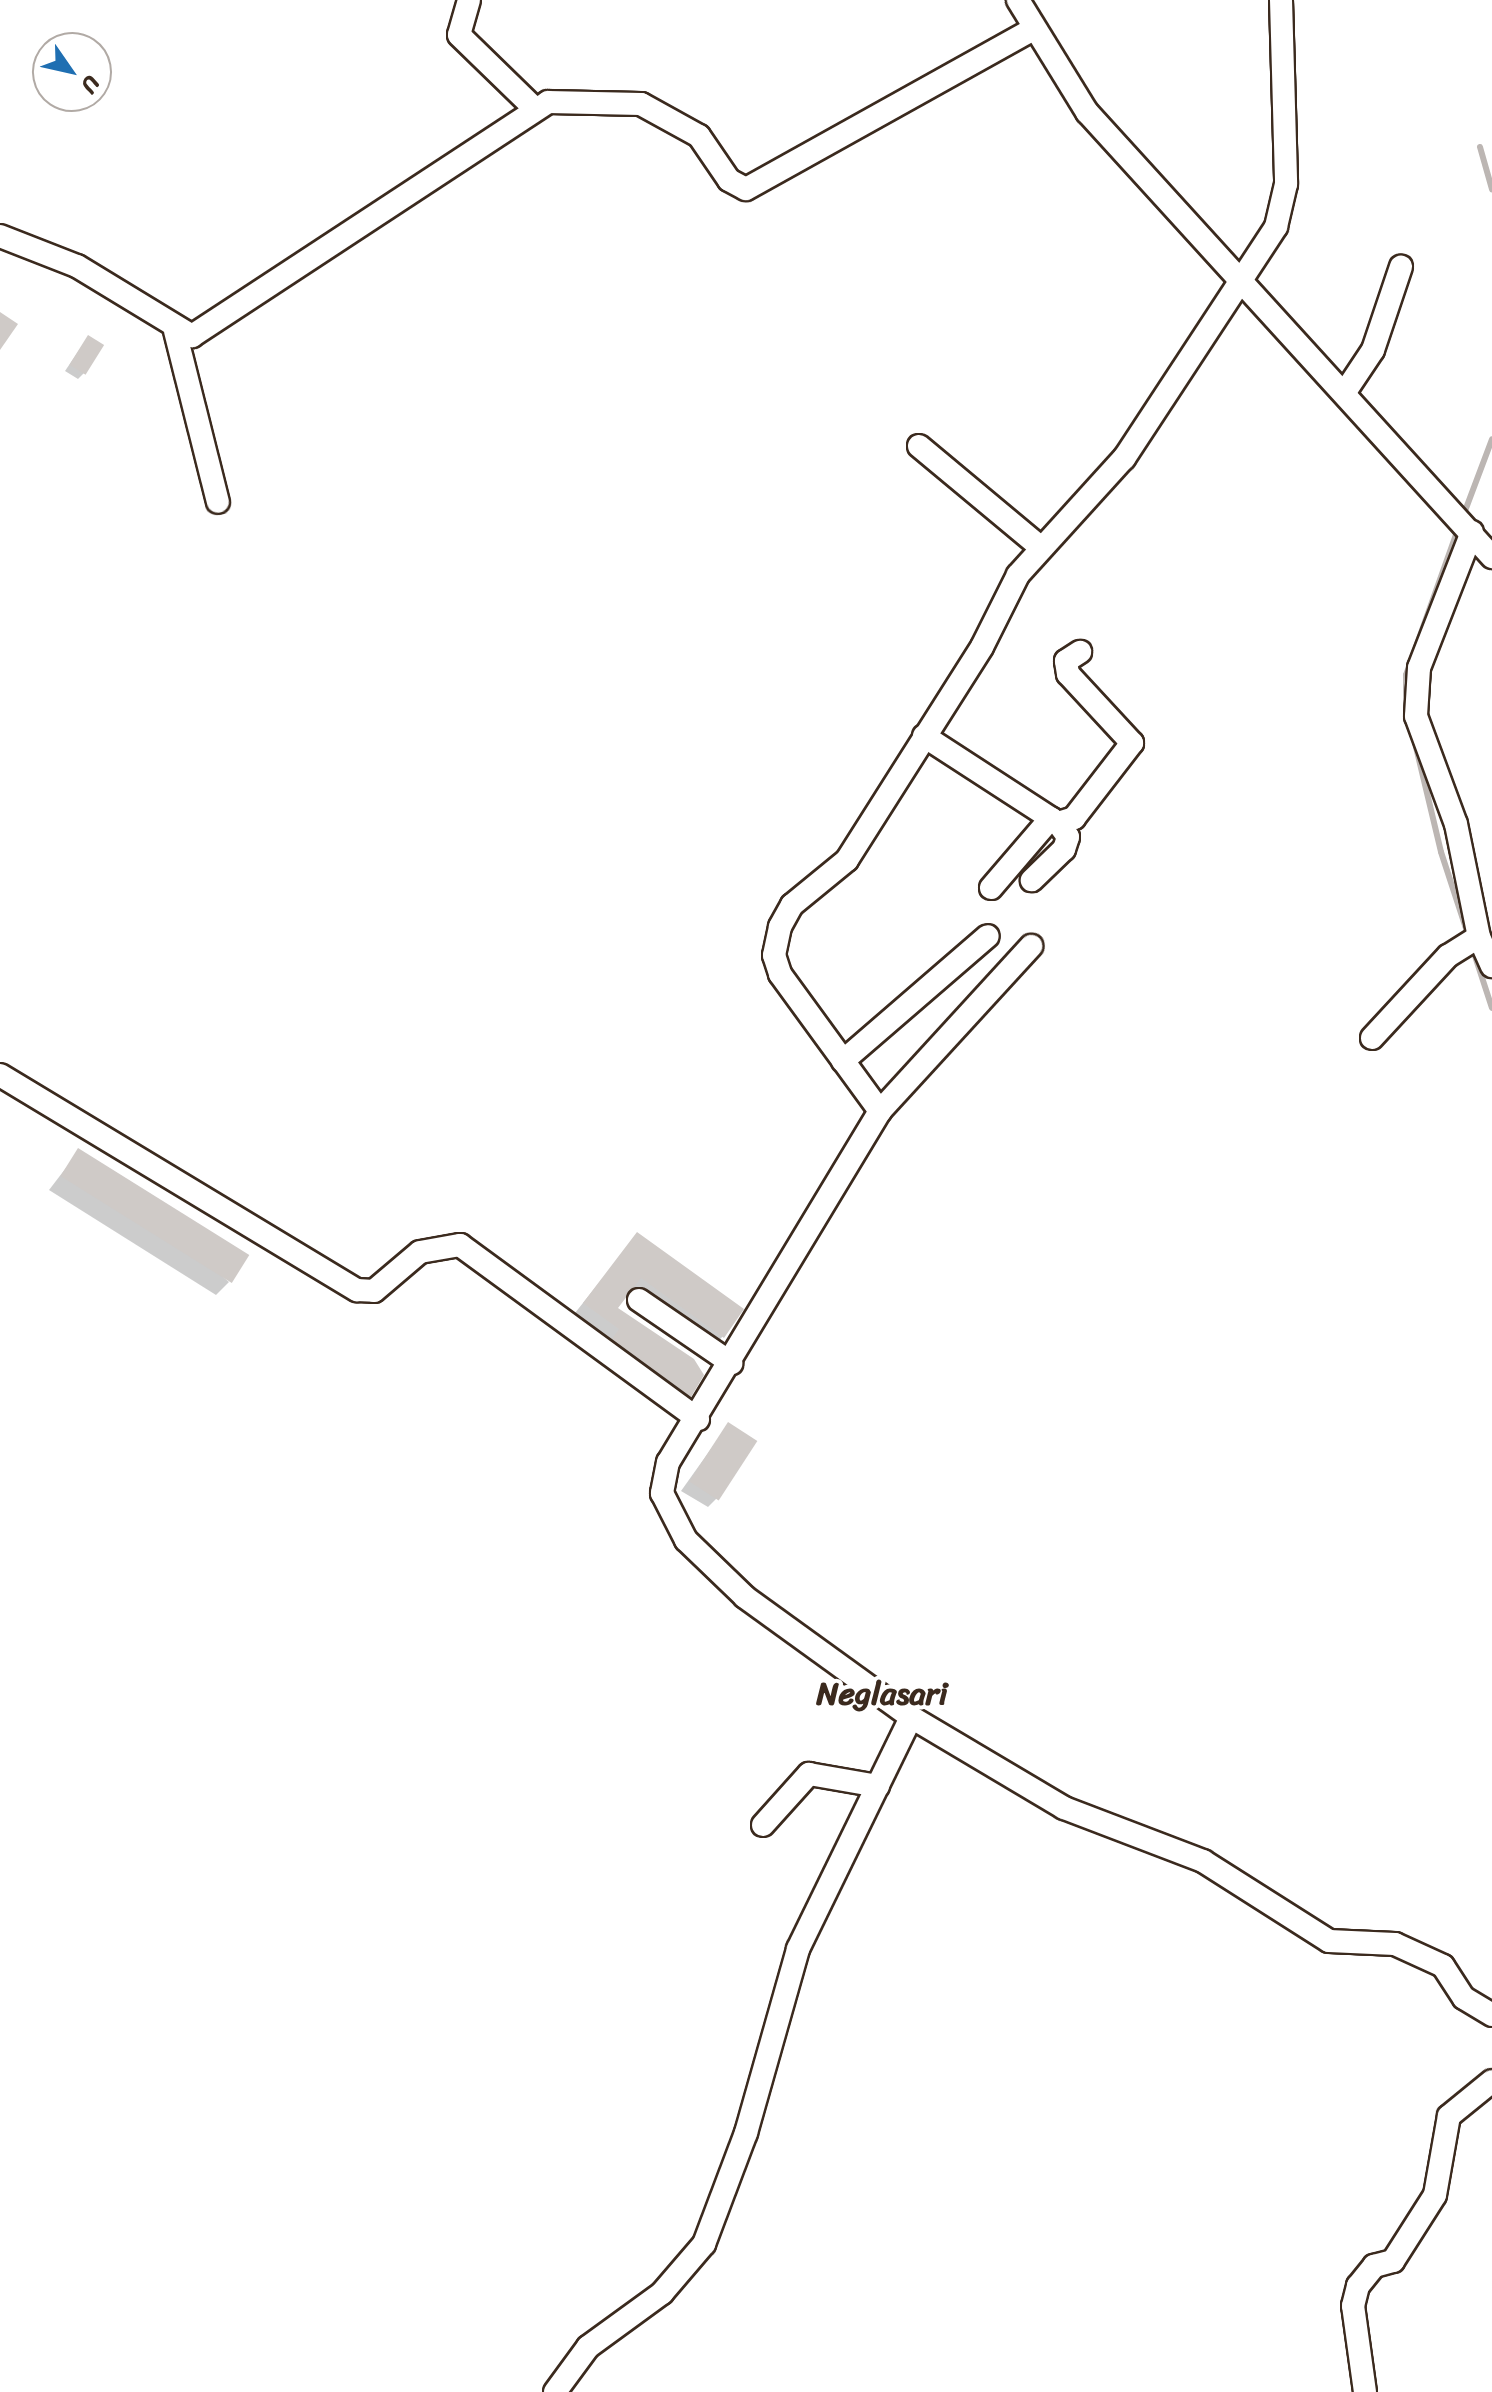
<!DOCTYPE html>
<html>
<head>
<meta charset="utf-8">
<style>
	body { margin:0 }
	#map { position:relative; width:1492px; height:2392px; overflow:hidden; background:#fff; font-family:Sriracha,sans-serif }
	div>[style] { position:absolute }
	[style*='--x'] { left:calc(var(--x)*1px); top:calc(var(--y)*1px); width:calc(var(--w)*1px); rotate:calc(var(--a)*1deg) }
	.shadow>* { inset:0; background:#0003 }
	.stream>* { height:6px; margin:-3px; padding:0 3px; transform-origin:3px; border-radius:3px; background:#bcb6b3 }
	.building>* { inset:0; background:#cfcac7; transform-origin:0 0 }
	.roads { filter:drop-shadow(2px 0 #3b2a1e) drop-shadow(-2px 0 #3b2a1e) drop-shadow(0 2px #3b2a1e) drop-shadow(0 -2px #3b2a1e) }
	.minor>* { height:22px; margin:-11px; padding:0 11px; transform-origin:11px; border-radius:11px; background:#fff }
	span { translate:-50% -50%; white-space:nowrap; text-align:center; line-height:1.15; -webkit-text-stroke:8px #fff; paint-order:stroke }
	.quarter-label { font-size:32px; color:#3b2a1e; font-weight:700 }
	.north { position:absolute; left:32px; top:32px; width:80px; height:80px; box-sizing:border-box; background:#fff; border:2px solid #b1aaa5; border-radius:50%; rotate:124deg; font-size:22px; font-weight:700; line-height:32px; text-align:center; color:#3b2a1e }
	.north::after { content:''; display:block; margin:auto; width:28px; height:36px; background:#1f6fb2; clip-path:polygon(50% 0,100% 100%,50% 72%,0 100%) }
</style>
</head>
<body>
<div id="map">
	<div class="shadow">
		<i style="clip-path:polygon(88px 337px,84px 373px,78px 379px,65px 371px)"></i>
		<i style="clip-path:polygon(79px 1151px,229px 1282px,216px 1295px,49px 1190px)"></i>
		<i style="clip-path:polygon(637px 1235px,723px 1336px,714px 1346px,631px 1286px,615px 1309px,690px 1395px,680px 1405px,604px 1349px,611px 1339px,575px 1313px)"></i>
		<i style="clip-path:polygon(728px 1425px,717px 1498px,708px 1507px,681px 1491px)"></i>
	</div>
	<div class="stream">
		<i style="--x:1480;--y:147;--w:44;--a:74.1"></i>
		<i style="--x:1462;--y:519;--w:85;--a:-69.4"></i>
		<i style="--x:1458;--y:529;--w:155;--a:109.6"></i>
		<i style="--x:1406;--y:675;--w:30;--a:90"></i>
		<i style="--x:1406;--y:705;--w:151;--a:76.6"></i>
		<i style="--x:1441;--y:852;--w:164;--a:71.9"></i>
	</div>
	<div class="building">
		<i style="clip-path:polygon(0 312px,18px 324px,0 350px)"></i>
		<i style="left:88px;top:335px;width:19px;height:35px;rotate:32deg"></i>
		<i style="left:78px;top:1148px;width:202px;height:33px;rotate:32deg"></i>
		<i style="clip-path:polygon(637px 1232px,744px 1309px,724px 1338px,641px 1278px,618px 1308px,694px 1359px,704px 1375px,691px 1397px,612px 1339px,619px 1329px,583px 1303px)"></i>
		<i style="left:728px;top:1422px;width:35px;height:71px;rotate:33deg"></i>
	</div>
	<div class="roads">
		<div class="minor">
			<i style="--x:469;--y:0;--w:36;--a:106"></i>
			<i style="--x:459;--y:35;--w:106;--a:44.2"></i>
			<i style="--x:1018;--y:0;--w:132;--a:58.4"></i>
			<i style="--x:1087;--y:112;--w:602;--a:47.69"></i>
			<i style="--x:1281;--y:0;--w:184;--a:88.4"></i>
			<i style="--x:1286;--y:184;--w:44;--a:103.1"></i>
			<i style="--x:1276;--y:227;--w:277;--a:123.3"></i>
			<i style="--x:1124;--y:458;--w:158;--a:132.2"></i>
			<i style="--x:1018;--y:575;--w:80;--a:116.6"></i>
			<i style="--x:982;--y:647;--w:252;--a:122.4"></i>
			<i style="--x:847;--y:860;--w:71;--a:140.7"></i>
			<i style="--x:792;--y:905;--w:25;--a:119"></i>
			<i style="--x:780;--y:927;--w:29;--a:102"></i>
			<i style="--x:774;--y:955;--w:20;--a:72"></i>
			<i style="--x:780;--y:974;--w:170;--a:53.9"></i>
			<i style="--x:880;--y:1111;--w:410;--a:121.1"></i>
			<i style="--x:668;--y:1462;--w:32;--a:101"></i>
			<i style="--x:662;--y:1493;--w:53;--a:62.9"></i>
			<i style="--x:686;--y:1540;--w:82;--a:44"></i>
			<i style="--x:745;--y:1597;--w:205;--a:35.9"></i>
			<i style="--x:911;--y:1717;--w:178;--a:30.7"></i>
			<i style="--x:1064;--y:1808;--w:149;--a:20.9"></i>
			<i style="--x:1203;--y:1861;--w:149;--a:32.4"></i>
			<i style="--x:1329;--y:1941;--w:66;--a:2.6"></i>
			<i style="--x:1395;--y:1944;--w:53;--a:24.6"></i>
			<i style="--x:1443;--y:1966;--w:38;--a:57"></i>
			<i style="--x:1464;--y:1998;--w:33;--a:31"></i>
			<i style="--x:0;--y:236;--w:83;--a:21.3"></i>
			<i style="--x:77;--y:266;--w:135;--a:31.3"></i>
			<i style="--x:192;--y:336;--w:426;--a:-33.3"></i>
			<i style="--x:548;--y:102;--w:93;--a:1.2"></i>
			<i style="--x:641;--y:104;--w:66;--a:28.9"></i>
			<i style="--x:699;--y:136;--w:53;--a:55.7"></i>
			<i style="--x:729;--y:180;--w:19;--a:28"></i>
			<i style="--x:746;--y:189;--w:329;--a:-29.1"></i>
			<i style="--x:175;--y:331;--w:176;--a:75.9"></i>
			<i style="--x:1345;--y:392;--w:50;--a:-56.3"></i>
			<i style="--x:1373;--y:350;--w:88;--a:-71.4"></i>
			<i style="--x:919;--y:446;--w:156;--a:39.8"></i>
			<i style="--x:1472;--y:532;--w:146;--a:111.3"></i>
			<i style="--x:1419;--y:668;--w:48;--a:93.6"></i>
			<i style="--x:1416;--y:716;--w:115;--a:69.7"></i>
			<i style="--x:1456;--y:824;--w:115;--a:78.5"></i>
			<i style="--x:1479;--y:937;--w:32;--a:66"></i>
			<i style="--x:924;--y:736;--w:160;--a:33"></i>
			<i style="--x:1058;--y:823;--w:17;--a:54"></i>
			<i style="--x:1068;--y:837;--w:13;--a:108"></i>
			<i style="--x:1064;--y:849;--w:45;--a:135.9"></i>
			<i style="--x:1058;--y:823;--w:17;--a:-17"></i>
			<i style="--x:1074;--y:818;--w:95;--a:-52.3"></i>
			<i style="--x:1132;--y:743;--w:94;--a:-132.8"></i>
			<i style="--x:1068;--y:674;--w:13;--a:-99"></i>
			<i style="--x:1066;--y:661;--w:17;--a:-33"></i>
			<i style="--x:991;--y:888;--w:92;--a:-49.4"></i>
			<i style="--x:1372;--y:1038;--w:112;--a:-47.2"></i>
			<i style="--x:1448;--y:956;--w:36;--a:-32"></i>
			<i style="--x:843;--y:1061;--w:191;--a:-40.8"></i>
			<i style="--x:0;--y:1075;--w:417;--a:31.1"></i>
			<i style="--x:357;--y:1290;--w:17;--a:3"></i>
			<i style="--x:374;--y:1291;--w:60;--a:-40.3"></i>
			<i style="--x:420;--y:1252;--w:41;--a:-9.9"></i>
			<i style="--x:460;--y:1245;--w:295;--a:36.2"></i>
			<i style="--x:880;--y:1111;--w:224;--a:-47.5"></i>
			<i style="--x:639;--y:1300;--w:112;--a:34.4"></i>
			<i style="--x:763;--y:1825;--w:69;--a:-48"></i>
			<i style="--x:809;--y:1774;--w:70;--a:9.9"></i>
			<i style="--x:555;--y:2392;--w:56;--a:-53.7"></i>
			<i style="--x:588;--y:2347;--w:92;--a:-36.1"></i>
			<i style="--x:662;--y:2293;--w:65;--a:-49.4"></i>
			<i style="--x:704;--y:2244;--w:119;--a:-69.3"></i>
			<i style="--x:746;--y:2133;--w:191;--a:-74.2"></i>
			<i style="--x:798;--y:1949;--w:258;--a:-64"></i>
			<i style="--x:1365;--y:2392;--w:87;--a:-97.9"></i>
			<i style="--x:1353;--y:2306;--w:21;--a:-76"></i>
			<i style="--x:1358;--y:2286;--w:26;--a:-51"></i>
			<i style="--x:1374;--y:2266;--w:20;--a:-15"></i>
			<i style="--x:1393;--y:2261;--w:78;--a:-57.5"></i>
			<i style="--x:1435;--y:2195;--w:80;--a:-80"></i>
			<i style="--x:1449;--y:2116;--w:55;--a:-39.1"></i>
		</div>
	</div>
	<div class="quarter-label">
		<span style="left:882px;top:1694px">Neglasari</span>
	</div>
	<div class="north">U</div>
</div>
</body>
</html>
